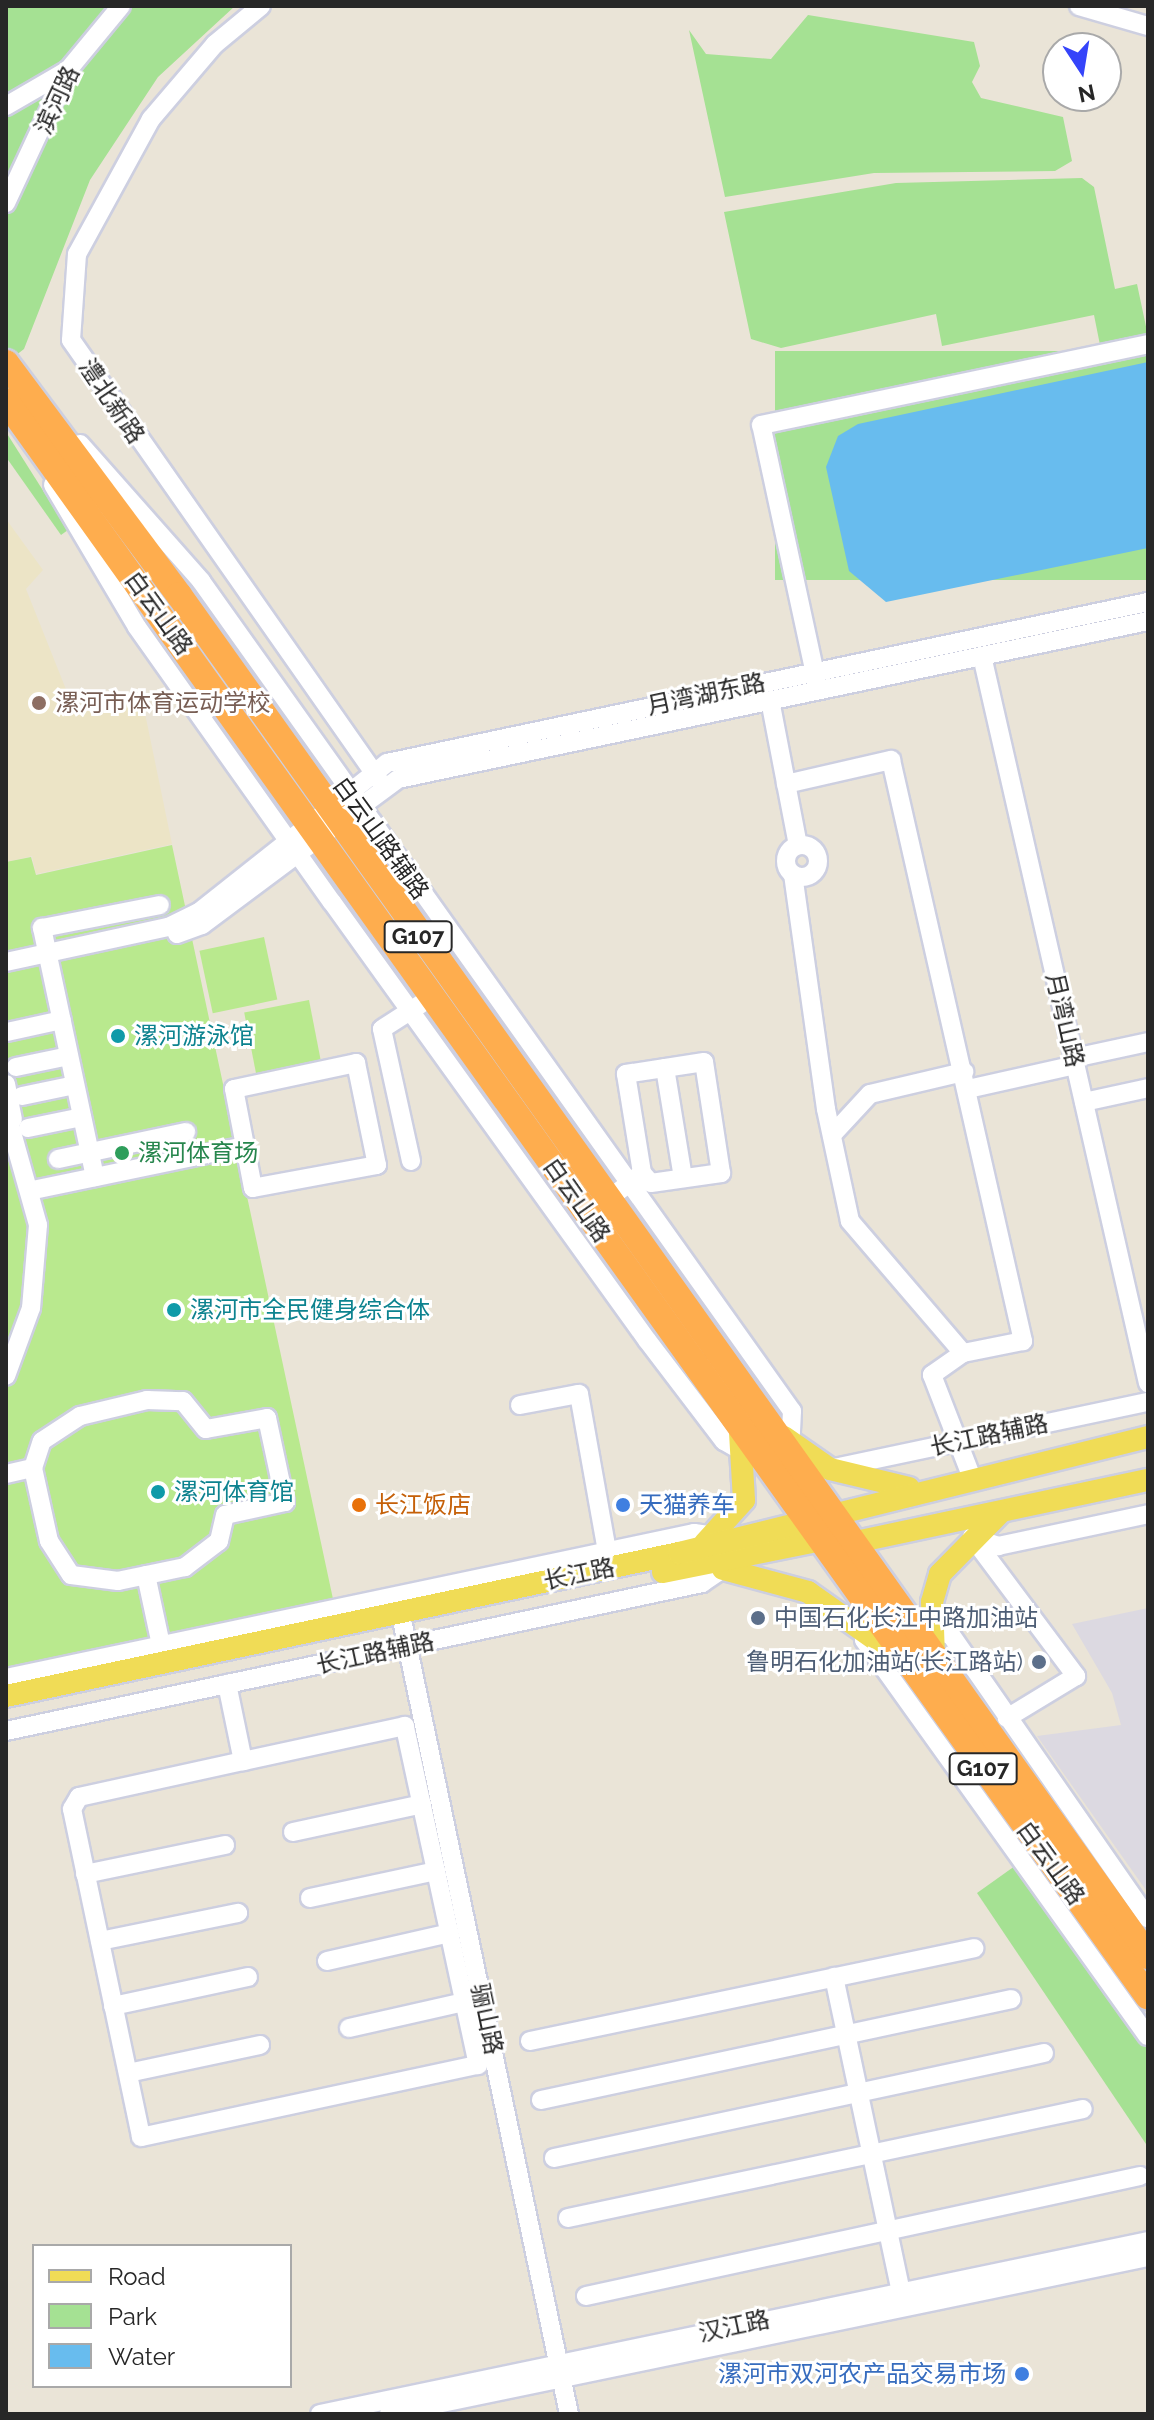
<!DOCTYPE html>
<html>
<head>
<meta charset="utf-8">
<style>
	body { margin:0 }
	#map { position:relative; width:1154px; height:2420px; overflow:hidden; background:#eae4d7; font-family:Raleway,"Noto Sans SC",sans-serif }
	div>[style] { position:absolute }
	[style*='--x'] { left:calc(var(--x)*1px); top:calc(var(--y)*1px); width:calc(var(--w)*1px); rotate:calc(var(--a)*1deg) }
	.industrial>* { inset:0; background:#dcd9e1 }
	.education>* { inset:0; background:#ece4c6 }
	.green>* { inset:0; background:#a5e193; transform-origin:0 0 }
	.pitch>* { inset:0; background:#b9e98e; transform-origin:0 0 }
	.water>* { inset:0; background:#68bcee }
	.roads { filter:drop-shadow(2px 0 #cdcfe0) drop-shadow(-2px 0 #cdcfe0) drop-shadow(0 2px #cdcfe0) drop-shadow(0 -2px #cdcfe0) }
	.minor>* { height:18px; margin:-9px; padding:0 9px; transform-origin:9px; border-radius:9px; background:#fff }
	.minor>.ring { margin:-9px; padding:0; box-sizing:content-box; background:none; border:18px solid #fff; border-radius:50% }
	.major>* { height:22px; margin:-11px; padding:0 11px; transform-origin:11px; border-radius:11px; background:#f0dc56 }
	.highway>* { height:26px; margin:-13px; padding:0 13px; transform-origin:13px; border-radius:13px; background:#fead4e }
	.dots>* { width:22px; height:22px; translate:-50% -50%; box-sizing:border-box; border:4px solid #fff; border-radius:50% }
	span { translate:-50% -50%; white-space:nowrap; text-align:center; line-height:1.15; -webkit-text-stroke:6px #fff; paint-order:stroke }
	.shield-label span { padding:2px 6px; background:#fff; border:2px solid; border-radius:6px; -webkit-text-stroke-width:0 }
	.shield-label { font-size:22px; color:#272727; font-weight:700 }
	.street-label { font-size:24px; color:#272727 }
	.education-label { font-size:24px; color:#785e54 }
	.left { translate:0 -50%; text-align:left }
	.culture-label { font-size:24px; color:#0d838f }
	.leisure-label { font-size:24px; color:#27864d }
	.food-label { font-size:24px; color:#c56008 }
	.shop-label { font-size:24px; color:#366cbe }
	.right { translate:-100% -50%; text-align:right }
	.service-label { font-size:24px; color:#4e5e75 }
	.frame { position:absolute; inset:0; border:8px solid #272727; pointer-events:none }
	.legend { position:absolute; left:32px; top:2244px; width:260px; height:144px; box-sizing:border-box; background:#fff; border:2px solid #a9a9a9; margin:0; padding:10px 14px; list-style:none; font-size:24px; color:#272727 }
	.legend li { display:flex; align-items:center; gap:16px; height:40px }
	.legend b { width:40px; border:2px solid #a9a9a9 }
	.north { position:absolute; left:1042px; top:32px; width:80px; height:80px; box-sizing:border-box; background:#fff; border:2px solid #a9a9a9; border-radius:50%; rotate:168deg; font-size:22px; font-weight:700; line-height:32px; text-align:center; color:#272727 }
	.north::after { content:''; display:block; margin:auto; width:28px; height:36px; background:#3544fa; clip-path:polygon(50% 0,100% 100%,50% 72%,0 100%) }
</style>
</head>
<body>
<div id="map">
	<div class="industrial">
		<i style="clip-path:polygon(1148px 1608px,1148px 1893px,1037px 1736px,1121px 1725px,1112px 1693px,1072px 1624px)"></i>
	</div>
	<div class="education">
		<i style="clip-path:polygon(6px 519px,43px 570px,26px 589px,75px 712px,141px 694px,172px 844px,36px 874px,32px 856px,6px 862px)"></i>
	</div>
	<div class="green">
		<i style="clip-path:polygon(235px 6px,158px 77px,90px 180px,24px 349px,6px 363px,6px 7px)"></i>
		<i style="clip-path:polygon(808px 15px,974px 42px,980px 66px,972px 82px,981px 98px,1063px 117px,1072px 161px,1055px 171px,874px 173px,725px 197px,689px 30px,706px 54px,771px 59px)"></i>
		<i style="clip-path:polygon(1082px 178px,1094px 187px,1115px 289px,1137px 284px,1148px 336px,1100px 345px,1094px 315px,942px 346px,936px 314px,781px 348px,751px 339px,724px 212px,896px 183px)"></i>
		<i style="left:1148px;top:351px;width:229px;height:373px;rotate:90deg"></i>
		<i style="clip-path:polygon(6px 432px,68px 530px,61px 535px,6px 457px)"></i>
		<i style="clip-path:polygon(1019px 1863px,1148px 2047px,1148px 2147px,977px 1893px)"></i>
	</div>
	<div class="pitch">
		<i style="clip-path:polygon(172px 845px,333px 1599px,6px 1669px,6px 862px,31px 857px,36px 875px)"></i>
		<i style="left:264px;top:937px;width:64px;height:66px;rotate:78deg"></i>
		<i style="left:309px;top:1000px;width:65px;height:66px;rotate:79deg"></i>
	</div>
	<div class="water">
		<i style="clip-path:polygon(1148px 362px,1148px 548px,886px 602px,849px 571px,826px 467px,838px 436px,858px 424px)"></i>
	</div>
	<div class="roads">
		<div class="minor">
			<i style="--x:261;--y:6;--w:60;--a:140.4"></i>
			<i style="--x:215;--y:44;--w:99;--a:130.5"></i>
			<i style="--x:151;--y:119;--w:154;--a:118.7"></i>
			<i style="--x:77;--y:254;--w:86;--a:94"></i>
			<i style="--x:71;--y:340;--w:537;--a:55.01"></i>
			<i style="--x:1079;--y:6;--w:72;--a:16.2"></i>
			<i style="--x:6;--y:106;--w:72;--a:-30.1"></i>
			<i style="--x:6;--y:203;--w:147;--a:-65"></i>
			<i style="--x:68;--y:70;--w:83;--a:-50.4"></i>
			<i style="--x:80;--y:444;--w:183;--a:48.5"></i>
			<i style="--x:201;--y:581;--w:1019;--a:54.55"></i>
			<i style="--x:792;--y:1411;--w:41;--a:92.8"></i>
			<i style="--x:53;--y:485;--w:165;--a:59.4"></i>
			<i style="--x:137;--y:627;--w:337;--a:54.7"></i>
			<i style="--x:332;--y:902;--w:540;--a:54.28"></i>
			<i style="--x:647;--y:1340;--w:127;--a:52.7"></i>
			<i style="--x:724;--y:1441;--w:30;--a:30"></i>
			<i style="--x:982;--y:656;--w:746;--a:77.14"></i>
			<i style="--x:817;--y:683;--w:264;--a:-102.2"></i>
			<i style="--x:761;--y:425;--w:395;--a:-11.8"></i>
			<i style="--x:770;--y:700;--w:148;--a:79.1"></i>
			<i style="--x:786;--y:784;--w:108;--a:-12.9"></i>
			<i style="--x:891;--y:760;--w:596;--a:77.2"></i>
			<i style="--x:1023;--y:1341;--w:61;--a:168.7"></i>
			<i style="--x:963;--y:1353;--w:174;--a:-130.6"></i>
			<i style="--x:850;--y:1221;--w:115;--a:-102.1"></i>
			<i style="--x:826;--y:1109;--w:236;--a:-98"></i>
			<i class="ring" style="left:786px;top:845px;width:14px;height:14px"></i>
			<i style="--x:177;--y:934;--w:27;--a:-20"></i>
			<i style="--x:202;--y:925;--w:244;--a:-36.7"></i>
			<i style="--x:398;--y:779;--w:766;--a:-11.9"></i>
			<i style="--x:6;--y:962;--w:166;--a:-12.2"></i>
			<i style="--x:168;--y:927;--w:34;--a:-26"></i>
			<i style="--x:199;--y:912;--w:240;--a:-38.4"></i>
			<i style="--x:387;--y:763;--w:778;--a:-11.95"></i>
			<i style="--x:7;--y:1032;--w:56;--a:-12.3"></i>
			<i style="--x:1074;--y:1058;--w:76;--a:-12.2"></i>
			<i style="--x:16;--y:1067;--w:54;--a:-11.7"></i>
			<i style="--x:665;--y:1068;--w:111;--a:80.7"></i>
			<i style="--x:6;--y:1084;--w:36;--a:79"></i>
			<i style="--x:968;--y:1089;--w:110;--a:-12.6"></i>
			<i style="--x:22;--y:1096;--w:54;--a:-11.7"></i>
			<i style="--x:1084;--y:1102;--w:66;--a:-12.3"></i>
			<i style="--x:6;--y:1111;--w:118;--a:74.3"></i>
			<i style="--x:38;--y:1225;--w:83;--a:94.8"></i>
			<i style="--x:31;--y:1308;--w:72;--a:110.2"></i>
			<i style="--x:28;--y:1128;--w:55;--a:-11.5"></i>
			<i style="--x:832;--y:1135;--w:56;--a:-47.2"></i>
			<i style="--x:870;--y:1094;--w:97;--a:-13.2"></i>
			<i style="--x:58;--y:1159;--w:131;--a:-11.9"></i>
			<i style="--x:411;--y:1161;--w:135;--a:-102.4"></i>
			<i style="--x:382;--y:1029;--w:46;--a:-32.7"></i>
			<i style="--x:95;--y:1177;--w:255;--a:-102"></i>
			<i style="--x:42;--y:928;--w:120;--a:-11"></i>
			<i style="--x:33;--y:1190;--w:217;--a:-11.7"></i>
			<i style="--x:245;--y:1146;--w:58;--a:-100.9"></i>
			<i style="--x:234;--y:1089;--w:125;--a:-12"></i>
			<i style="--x:356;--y:1063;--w:104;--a:78.4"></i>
			<i style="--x:377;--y:1165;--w:126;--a:169.5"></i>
			<i style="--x:253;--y:1188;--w:43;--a:-100.8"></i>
			<i style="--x:619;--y:1191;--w:29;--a:-38"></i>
			<i style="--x:642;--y:1173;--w:13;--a:48"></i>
			<i style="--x:651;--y:1183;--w:71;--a:-8.1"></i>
			<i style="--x:721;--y:1173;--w:112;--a:-98.7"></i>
			<i style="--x:704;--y:1062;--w:79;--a:171.3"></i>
			<i style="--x:626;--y:1074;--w:100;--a:80.8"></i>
			<i style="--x:963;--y:1353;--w:38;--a:145"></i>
			<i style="--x:932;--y:1375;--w:110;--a:68.8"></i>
			<i style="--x:147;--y:1400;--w:36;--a:2"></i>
			<i style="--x:183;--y:1401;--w:36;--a:51"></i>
			<i style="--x:206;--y:1429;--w:62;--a:-10.2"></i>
			<i style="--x:267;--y:1418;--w:86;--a:77.9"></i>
			<i style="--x:285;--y:1502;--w:61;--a:167.8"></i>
			<i style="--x:225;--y:1515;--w:27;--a:103"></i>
			<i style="--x:219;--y:1541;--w:43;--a:142.6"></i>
			<i style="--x:185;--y:1567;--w:68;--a:168.2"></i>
			<i style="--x:118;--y:1581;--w:47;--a:-172.7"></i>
			<i style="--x:71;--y:1575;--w:40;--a:-122.9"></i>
			<i style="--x:49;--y:1541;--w:75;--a:-102.4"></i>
			<i style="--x:33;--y:1468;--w:28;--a:-72"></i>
			<i style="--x:42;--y:1441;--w:45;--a:-33.3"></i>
			<i style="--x:80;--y:1416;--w:69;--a:-13.4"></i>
			<i style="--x:520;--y:1405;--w:60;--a:-10.6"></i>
			<i style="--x:579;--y:1394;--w:159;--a:79.9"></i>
			<i style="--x:834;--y:1468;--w:321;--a:-11.9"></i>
			<i style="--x:6;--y:1474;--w:28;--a:-13"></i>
			<i style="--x:972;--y:1537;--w:174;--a:53.2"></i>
			<i style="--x:1076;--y:1676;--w:81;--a:148.7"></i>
			<i style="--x:972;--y:1537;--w:28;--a:19"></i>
			<i style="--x:998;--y:1546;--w:153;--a:-12"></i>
			<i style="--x:146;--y:1575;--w:72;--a:77.9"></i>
			<i style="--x:403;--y:1625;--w:806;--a:78.12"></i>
			<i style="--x:863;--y:1628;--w:12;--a:85"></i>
			<i style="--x:864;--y:1640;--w:487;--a:54.4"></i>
			<i style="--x:923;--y:1628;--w:29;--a:14"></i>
			<i style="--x:951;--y:1635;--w:345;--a:55.2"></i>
			<i style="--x:6;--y:1678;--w:703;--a:-11.9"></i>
			<i style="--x:694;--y:1533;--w:27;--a:8"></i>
			<i style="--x:227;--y:1684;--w:79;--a:78.3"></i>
			<i style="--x:243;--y:1761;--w:168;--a:167.6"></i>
			<i style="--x:79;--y:1797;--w:14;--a:120"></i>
			<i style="--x:72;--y:1809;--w:335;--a:78.1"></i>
			<i style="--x:141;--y:2137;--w:345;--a:-12.1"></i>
			<i style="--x:478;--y:2065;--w:347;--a:-102.2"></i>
			<i style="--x:405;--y:1726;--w:166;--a:167.8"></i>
			<i style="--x:6;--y:1731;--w:712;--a:-12"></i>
			<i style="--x:702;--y:1583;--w:37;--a:-34"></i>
			<i style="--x:293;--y:1832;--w:132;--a:-12.2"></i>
			<i style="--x:85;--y:1874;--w:143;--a:-11.7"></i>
			<i style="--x:310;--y:1898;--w:129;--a:-12.1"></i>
			<i style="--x:100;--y:1941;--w:141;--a:-11.5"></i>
			<i style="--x:327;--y:1961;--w:126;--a:-12.8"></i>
			<i style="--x:834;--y:1977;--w:332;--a:78"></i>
			<i style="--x:113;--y:2006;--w:138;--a:-12.1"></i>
			<i style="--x:349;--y:2028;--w:118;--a:-12.7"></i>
			<i style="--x:530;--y:2041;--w:454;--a:-11.8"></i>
			<i style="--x:128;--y:2073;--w:135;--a:-12"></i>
			<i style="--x:541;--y:2100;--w:481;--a:-12.1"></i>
			<i style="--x:554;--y:2158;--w:501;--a:-12.09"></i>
			<i style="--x:568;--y:2218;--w:526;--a:-11.95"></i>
			<i style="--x:586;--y:2296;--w:567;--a:-12.22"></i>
			<i style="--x:320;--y:2414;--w:846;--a:-11.8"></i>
			<i style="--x:389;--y:2414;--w:775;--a:-11.69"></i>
		</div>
		<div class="major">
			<i style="--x:784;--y:1437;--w:56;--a:34.8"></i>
			<i style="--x:830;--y:1469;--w:81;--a:13.5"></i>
			<i style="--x:705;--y:1543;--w:58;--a:-47.8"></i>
			<i style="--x:744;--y:1500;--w:67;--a:-93.4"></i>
			<i style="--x:723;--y:1569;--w:88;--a:15.1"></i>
			<i style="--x:808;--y:1592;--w:104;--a:35.2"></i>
			<i style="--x:663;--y:1572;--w:157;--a:-11.4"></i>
			<i style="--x:817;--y:1541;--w:34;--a:3"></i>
			<i style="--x:851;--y:1543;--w:304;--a:-12"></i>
			<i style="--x:934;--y:1656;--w:54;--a:-92.1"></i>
			<i style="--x:932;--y:1602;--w:29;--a:-74"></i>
			<i style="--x:940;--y:1574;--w:86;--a:-45.5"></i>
			<i style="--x:6;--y:1696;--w:688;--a:-12"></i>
			<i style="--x:679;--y:1553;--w:483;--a:-13.9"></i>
		</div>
		<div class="highway">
			<i style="--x:6;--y:363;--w:289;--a:53.3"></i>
			<i style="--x:179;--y:595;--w:1671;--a:54.55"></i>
			<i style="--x:6;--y:401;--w:1962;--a:54.41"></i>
		</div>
	</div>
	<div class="dots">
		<i style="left:39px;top:703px;background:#8d6e63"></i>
		<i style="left:118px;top:1036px;background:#0f9aa8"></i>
		<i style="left:122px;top:1153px;background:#2e9e5b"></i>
		<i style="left:174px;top:1310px;background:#0f9aa8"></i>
		<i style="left:158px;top:1492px;background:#0f9aa8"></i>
		<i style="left:359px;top:1505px;background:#e8710a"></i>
		<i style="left:623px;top:1505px;background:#3f7fe0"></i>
		<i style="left:758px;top:1618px;background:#5c6f8a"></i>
		<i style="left:1039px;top:1662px;background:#5c6f8a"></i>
		<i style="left:1022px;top:2374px;background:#3f7fe0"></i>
	</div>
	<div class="shield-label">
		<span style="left:418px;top:937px">G107</span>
		<span style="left:983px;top:1769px">G107</span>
	</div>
	<div class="street-label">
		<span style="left:57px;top:100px;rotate:-65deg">滨河路</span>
		<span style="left:112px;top:401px;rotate:56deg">澧北新路</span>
		<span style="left:159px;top:613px;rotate:54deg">白云山路</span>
		<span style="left:706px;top:694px;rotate:-12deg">月湾湖东路</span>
		<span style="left:381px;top:838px;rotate:54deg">白云山路辅路</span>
		<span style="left:1065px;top:1020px;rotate:77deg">月湾山路</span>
		<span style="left:577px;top:1200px;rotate:55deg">白云山路</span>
		<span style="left:989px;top:1435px;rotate:-12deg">长江路辅路</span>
		<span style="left:579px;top:1574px;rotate:-12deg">长江路</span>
		<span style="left:375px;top:1653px;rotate:-12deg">长江路辅路</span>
		<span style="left:1051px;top:1863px;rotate:54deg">白云山路</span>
		<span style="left:487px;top:2019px;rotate:78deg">骊山路</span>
		<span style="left:734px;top:2326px;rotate:-12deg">汉江路</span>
	</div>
	<div class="education-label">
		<span class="left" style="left:55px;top:703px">漯河市体育运动学校</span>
	</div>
	<div class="culture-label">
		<span class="left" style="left:134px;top:1036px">漯河游泳馆</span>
		<span class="left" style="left:190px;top:1310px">漯河市全民健身综合体</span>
		<span class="left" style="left:174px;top:1492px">漯河体育馆</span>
	</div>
	<div class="leisure-label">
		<span class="left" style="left:138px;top:1153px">漯河体育场</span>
	</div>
	<div class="food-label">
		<span class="left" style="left:375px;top:1505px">长江饭店</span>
	</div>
	<div class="shop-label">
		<span class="left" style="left:639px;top:1505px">天猫养车</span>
		<span class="right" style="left:1006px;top:2374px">漯河市双河农产品交易市场</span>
	</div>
	<div class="service-label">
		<span class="left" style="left:774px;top:1618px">中国石化长江中路加油站</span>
		<span class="right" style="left:1023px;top:1662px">鲁明石化加油站(长江路站)</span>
	</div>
	<div class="frame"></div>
	<ul class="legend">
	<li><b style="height:10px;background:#f0dc56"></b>Road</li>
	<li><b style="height:22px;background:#a5e193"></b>Park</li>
	<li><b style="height:22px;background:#68bcee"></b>Water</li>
	</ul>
	<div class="north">N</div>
</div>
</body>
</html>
